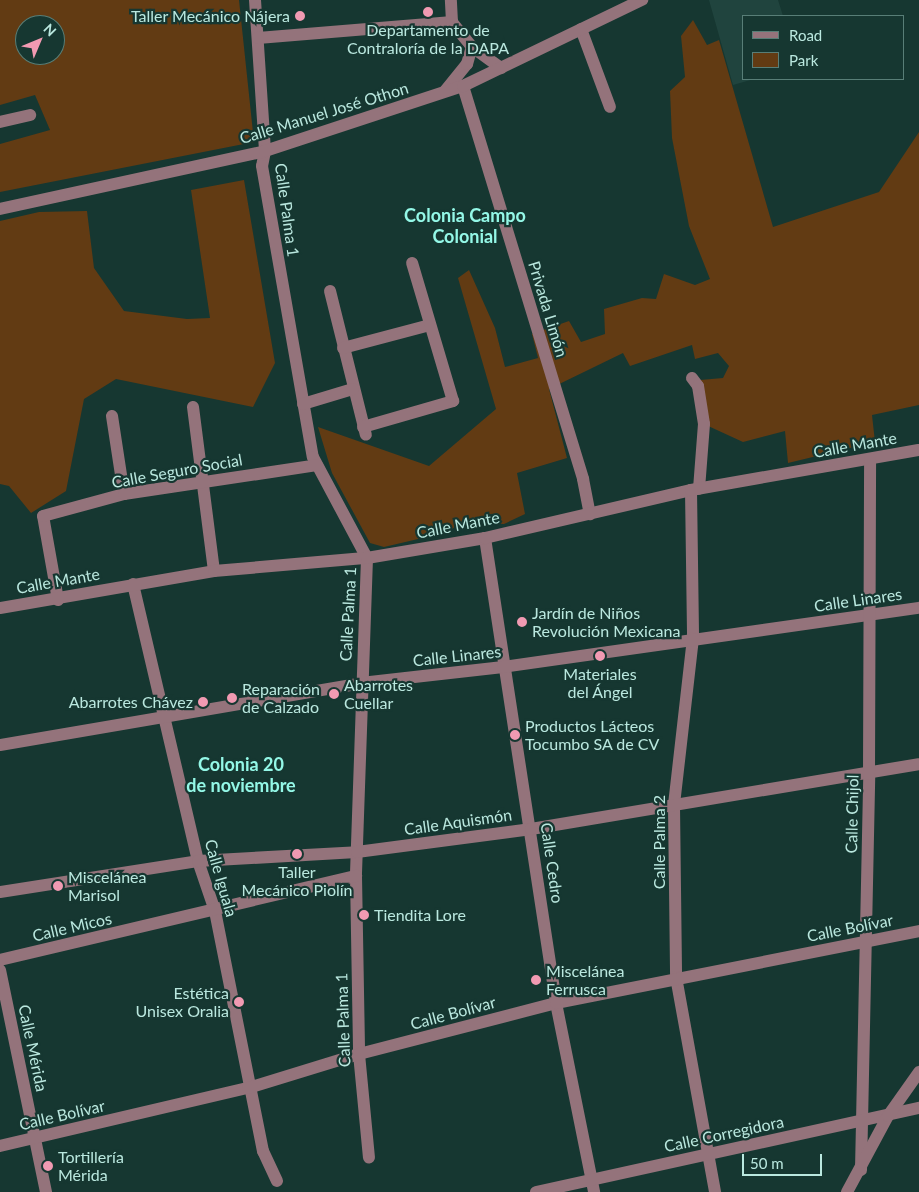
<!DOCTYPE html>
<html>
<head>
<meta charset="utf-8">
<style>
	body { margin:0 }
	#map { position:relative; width:919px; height:1192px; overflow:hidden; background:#163731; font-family:Lato,sans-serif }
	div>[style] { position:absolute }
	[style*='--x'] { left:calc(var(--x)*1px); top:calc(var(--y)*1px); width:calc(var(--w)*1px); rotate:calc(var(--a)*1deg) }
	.built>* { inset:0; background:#20443e }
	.green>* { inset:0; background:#623b13 }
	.minor>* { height:12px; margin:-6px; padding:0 6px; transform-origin:6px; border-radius:6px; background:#94737b }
	.dots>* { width:14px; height:14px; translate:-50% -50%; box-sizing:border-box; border:2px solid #163731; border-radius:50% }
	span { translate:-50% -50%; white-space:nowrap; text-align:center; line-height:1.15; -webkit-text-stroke:4.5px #163731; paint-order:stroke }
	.poi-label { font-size:16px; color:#bae8df }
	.right { translate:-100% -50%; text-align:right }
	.left { translate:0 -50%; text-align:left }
	.street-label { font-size:16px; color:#bae8df }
	.neighbourhood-label { font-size:18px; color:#94f8e7; font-weight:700 }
	.legend { position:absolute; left:742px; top:15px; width:162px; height:65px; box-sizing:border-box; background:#163731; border:1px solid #587e77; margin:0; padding:6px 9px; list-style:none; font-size:15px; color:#bae8df }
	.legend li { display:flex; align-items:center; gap:10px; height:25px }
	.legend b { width:25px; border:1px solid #587e77 }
	.north { position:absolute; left:15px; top:15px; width:50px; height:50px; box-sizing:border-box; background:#163731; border:1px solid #587e77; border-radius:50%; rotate:45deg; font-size:14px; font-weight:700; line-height:20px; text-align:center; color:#bae8df }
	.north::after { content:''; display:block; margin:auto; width:18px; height:22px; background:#f19ab2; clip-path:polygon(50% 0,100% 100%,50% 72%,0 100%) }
	.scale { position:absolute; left:742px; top:1154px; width:80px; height:22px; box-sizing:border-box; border:2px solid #bae8df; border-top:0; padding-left:6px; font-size:15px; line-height:18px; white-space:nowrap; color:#bae8df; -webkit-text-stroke:4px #163731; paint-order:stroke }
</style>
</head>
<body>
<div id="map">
	<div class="built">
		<i style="clip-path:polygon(709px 0,778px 0,783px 16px,743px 16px,743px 79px,754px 79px,733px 85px)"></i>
	</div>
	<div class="green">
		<i style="clip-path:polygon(evenodd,0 0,239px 0,254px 142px,0 192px,0 144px,50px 130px,35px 95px,0 105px,0 0,25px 25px,55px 25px,55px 55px,25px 55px,25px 25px)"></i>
		<i style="clip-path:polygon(693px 20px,707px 45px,719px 40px,773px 227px,879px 192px,919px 132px,919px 405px,872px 415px,875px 442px,788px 463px,785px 431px,743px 442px,706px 425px,700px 380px,723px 378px,729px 366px,718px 353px,695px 359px,692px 345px,630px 366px,623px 353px,549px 389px,567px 458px,517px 473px,525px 514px,504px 524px,474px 523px,467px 518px,448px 532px,384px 547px,370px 543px,332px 473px,318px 427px,429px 466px,496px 409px,458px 278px,469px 270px,495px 328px,505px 367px,538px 358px,532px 334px,569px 321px,581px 342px,605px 334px,604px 309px,642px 298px,656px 299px,664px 274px,695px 285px,710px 279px,689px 226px,672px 138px,670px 91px,685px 77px,681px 36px)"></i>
		<i style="clip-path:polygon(244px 180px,275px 363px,253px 407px,116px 379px,84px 399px,66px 491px,31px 513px,9px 486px,0 484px,0 221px,39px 212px,87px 211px,94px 268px,124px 311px,187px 319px,210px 318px,191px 190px)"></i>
	</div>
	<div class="minor">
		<i style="--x:255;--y:0;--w:151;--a:86.2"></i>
		<i style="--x:265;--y:151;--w:15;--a:101"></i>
		<i style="--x:262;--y:166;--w:295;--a:80.1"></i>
		<i style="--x:313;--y:457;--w:115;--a:61.9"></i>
		<i style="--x:367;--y:558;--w:318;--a:92"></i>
		<i style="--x:356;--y:876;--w:178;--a:89"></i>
		<i style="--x:359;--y:1054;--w:104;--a:84.5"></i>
		<i style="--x:581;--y:29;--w:83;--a:69.6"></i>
		<i style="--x:258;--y:38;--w:195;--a:-4.7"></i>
		<i style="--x:472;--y:47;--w:36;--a:36"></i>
		<i style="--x:463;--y:86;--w:411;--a:73"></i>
		<i style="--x:583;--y:479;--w:36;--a:79"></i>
		<i style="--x:445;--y:91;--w:35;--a:-51"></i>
		<i style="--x:467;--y:64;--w:18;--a:-74"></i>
		<i style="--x:472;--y:47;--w:32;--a:-129"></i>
		<i style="--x:452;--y:22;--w:22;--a:-93"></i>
		<i style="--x:0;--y:122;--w:31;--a:-13"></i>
		<i style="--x:0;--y:209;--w:271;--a:-12.3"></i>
		<i style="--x:265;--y:151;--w:208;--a:-18.2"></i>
		<i style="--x:463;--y:86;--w:199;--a:-25.7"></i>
		<i style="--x:330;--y:291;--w:148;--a:76"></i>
		<i style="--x:343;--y:348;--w:90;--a:-14.8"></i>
		<i style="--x:692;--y:378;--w:10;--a:53"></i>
		<i style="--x:698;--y:386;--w:38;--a:81"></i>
		<i style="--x:704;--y:424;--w:65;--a:94.4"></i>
		<i style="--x:303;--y:404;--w:52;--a:-16.7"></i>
		<i style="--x:193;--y:407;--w:165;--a:82.7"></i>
		<i style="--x:112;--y:416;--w:79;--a:81.3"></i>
		<i style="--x:363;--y:427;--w:94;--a:-16.1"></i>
		<i style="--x:453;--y:401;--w:144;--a:-106.5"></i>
		<i style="--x:691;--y:490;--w:148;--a:89.2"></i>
		<i style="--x:693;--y:638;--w:169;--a:96.5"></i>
		<i style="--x:674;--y:806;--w:171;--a:89.3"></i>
		<i style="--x:676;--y:977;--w:219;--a:79.7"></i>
		<i style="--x:485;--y:538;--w:470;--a:81.3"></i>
		<i style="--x:556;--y:1003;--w:193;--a:78.6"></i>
		<i style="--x:133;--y:584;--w:285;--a:76.8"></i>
		<i style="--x:198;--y:861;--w:53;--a:71.2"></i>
		<i style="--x:215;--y:911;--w:245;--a:78.7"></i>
		<i style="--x:263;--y:1151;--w:33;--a:65"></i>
		<i style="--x:58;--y:600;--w:85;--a:-100.1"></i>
		<i style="--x:43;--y:516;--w:84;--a:-15.2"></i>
		<i style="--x:124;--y:494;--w:195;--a:-8.5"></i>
		<i style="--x:0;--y:608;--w:217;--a:-9.8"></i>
		<i style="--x:214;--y:571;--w:154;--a:-4.9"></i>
		<i style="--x:367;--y:558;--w:120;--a:-9.6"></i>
		<i style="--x:485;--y:538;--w:212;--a:-13.1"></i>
		<i style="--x:691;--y:490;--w:231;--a:-10"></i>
		<i style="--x:0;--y:745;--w:366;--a:-9.7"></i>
		<i style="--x:361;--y:683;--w:143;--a:-6.4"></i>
		<i style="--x:503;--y:667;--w:420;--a:-8.1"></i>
		<i style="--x:0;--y:892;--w:200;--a:-8.9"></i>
		<i style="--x:198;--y:861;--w:159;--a:-3.2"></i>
		<i style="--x:357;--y:852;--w:176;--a:-7.5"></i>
		<i style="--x:531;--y:829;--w:393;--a:-9.5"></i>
		<i style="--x:0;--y:960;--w:366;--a:-13.3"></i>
		<i style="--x:0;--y:970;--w:227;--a:78.3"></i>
		<i style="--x:0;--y:1146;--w:255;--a:-13.2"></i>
		<i style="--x:248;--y:1088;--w:116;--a:-17"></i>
		<i style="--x:359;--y:1054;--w:203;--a:-14.5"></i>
		<i style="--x:556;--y:1003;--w:370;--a:-11.2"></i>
		<i style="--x:861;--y:1170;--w:396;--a:-88.8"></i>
		<i style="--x:869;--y:774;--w:315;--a:-89.8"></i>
		<i style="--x:536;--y:1192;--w:392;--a:-12.4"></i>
		<i style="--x:847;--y:1192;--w:86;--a:-61.7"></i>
		<i style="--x:888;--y:1116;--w:54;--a:-54.8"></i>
	</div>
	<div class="dots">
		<i style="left:428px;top:12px;background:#f19ab2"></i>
		<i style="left:300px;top:16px;background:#f19ab2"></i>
		<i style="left:522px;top:622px;background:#f19ab2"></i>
		<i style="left:600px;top:656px;background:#f19ab2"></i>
		<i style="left:334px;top:694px;background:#f19ab2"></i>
		<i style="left:232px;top:698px;background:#f19ab2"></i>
		<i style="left:203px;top:702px;background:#f19ab2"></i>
		<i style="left:515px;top:735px;background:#f19ab2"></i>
		<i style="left:297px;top:854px;background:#f19ab2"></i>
		<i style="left:58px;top:886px;background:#f19ab2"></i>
		<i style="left:364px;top:915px;background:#f19ab2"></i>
		<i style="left:536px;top:980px;background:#f19ab2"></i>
		<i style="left:239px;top:1002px;background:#f19ab2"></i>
		<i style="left:48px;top:1166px;background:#f19ab2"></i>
	</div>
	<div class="poi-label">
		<span class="right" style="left:290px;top:16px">Taller Mecánico Nájera</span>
		<span style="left:428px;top:39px">Departamento de<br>Contraloría de la DAPA</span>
		<span class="left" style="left:532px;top:622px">Jardín de Niños<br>Revolución Mexicana</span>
		<span style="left:600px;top:683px">Materiales<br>del Ángel</span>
		<span class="left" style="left:344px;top:694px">Abarrotes<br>Cuellar</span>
		<span class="left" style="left:242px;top:698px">Reparación<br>de Calzado</span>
		<span class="right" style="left:193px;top:702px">Abarrotes Chávez</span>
		<span class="left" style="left:525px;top:735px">Productos Lácteos<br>Tocumbo SA de CV</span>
		<span style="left:297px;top:881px">Taller<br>Mecánico Piolín</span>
		<span class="left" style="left:68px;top:886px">Miscelánea<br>Marisol</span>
		<span class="left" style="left:374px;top:915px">Tiendita Lore</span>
		<span class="left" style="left:546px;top:980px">Miscelánea<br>Ferrusca</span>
		<span class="right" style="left:229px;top:1002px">Estética<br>Unisex Oralia</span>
		<span class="left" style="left:58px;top:1166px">Tortillería<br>Mérida</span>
	</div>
	<div class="street-label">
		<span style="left:324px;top:113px;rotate:-17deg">Calle Manuel José Othon</span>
		<span style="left:287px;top:210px;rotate:82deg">Calle Palma 1</span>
		<span style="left:548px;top:309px;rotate:73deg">Privada Limón</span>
		<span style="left:855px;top:445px;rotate:-10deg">Calle Mante</span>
		<span style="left:177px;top:471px;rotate:-10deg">Calle Seguro Social</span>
		<span style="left:458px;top:525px;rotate:-11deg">Calle Mante</span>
		<span style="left:58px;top:581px;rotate:-10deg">Calle Mante</span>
		<span style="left:858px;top:600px;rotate:-8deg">Calle Linares</span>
		<span style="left:348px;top:614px;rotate:-87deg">Calle Palma 1</span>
		<span style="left:457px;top:656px;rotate:-6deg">Calle Linares</span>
		<span style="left:852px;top:814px;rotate:-89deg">Calle Chijol</span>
		<span style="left:458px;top:822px;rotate:-8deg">Calle Aquismón</span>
		<span style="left:659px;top:842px;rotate:-90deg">Calle Palma 2</span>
		<span style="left:552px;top:863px;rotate:82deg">Calle Cedro</span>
		<span style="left:221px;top:878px;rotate:74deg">Calle Iguala</span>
		<span style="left:72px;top:927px;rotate:-13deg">Calle Micos</span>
		<span style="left:850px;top:928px;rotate:-11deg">Calle Bolívar</span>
		<span style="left:453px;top:1013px;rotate:-15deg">Calle Bolívar</span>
		<span style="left:343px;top:1020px;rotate:-92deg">Calle Palma 1</span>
		<span style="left:33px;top:1048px;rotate:78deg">Calle Mérida</span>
		<span style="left:62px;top:1115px;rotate:-13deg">Calle Bolívar</span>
		<span style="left:724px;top:1134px;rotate:-12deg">Calle Corregidora</span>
	</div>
	<div class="neighbourhood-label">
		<span style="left:465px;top:226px">Colonia Campo<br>Colonial</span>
		<span style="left:241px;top:775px">Colonia 20<br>de noviembre</span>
	</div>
	<ul class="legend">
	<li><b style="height:6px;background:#94737b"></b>Road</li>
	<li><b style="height:14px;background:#623b13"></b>Park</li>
	</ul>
	<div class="north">N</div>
	<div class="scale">50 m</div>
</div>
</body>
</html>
